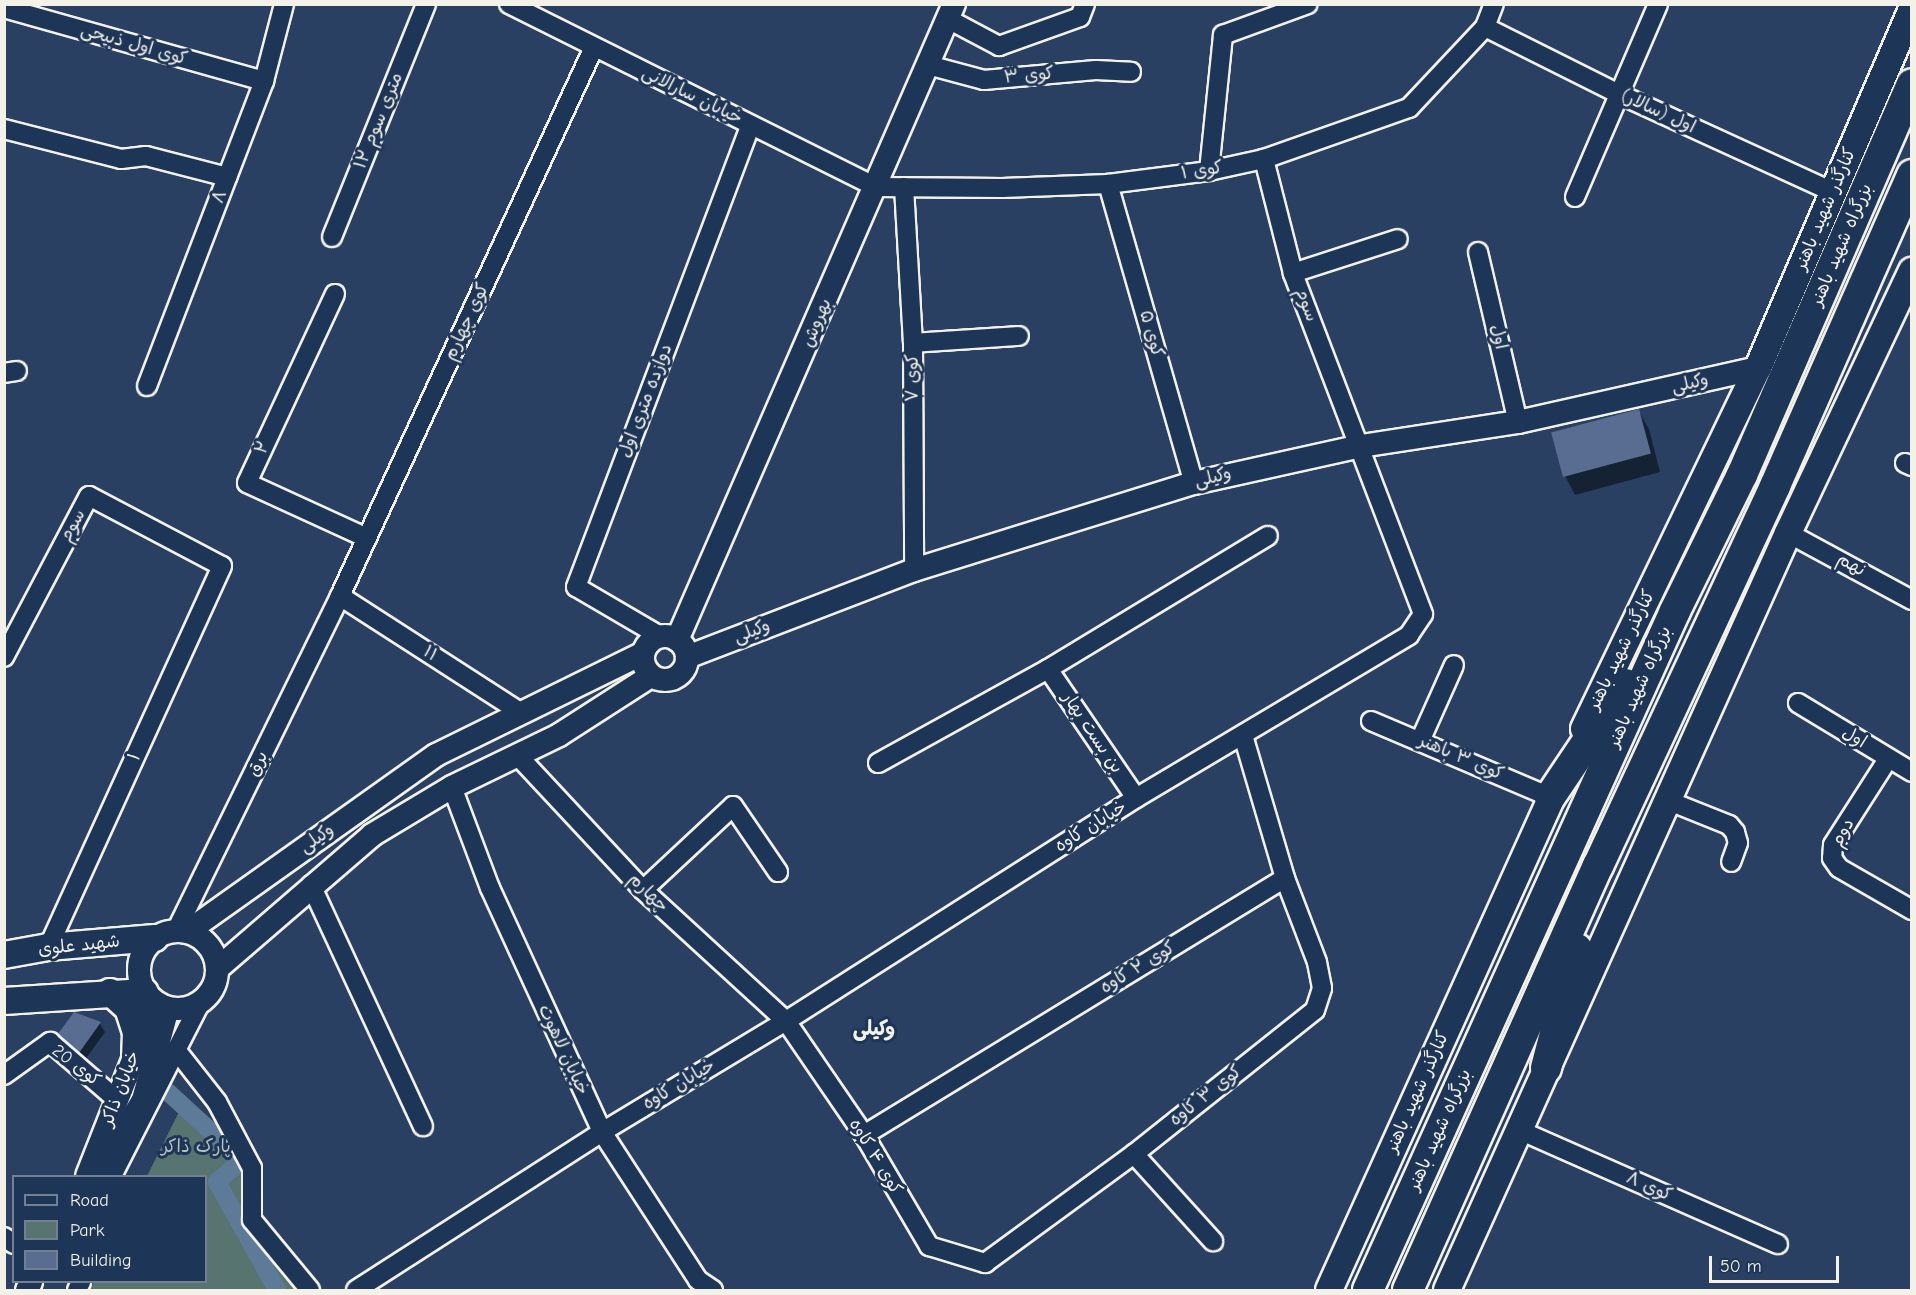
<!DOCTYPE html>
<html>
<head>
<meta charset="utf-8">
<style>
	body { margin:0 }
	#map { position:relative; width:1916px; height:1295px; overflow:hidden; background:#294063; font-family:"Comic Neue","Playpen Sans Arabic",sans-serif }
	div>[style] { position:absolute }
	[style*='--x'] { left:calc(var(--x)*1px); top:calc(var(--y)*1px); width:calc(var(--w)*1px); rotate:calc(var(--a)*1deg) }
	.green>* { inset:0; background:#587471 }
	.shadow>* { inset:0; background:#0007 }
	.canal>* { height:18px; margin:-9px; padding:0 9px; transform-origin:9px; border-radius:9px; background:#5d7b98 }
	.building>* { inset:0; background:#586d91; transform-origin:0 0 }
	.roads { filter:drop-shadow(2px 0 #f4f1e8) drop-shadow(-2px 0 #f4f1e8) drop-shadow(0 2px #f4f1e8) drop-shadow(0 -2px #f4f1e8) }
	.minor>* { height:18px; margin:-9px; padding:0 9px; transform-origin:9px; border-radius:9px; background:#1d3557 }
	.tertiary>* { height:22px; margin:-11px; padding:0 11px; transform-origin:11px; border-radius:11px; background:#1d3557 }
	.tertiary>.ring { margin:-11px; padding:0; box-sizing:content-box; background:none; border:22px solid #1d3557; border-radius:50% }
	.secondary>* { height:26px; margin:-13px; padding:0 13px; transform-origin:13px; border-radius:13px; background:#1d3557 }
	.trunk>* { height:30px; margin:-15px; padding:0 15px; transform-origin:15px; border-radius:15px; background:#1d3557 }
	span { translate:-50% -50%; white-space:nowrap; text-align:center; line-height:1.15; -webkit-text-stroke:6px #1d3557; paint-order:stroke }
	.street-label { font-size:18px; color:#f4f1e8 }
	.park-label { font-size:18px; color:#b6bfb8 }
	.neighbourhood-label { font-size:20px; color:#f4f1e8; font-weight:700 }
	.frame { position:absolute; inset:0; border:6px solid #f4f1e8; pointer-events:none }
	.legend { position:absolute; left:12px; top:1175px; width:195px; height:108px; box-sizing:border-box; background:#1d3557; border:2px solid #738091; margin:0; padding:8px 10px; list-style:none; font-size:18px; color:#f4f1e8 }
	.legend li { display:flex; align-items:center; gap:12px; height:30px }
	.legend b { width:30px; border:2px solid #738091 }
	.scale { position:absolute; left:1709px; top:1256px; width:130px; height:27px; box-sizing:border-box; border:3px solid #f4f1e8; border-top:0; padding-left:8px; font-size:18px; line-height:21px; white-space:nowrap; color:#f4f1e8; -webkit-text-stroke:4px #1d3557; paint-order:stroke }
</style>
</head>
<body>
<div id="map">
	<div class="green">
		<i style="clip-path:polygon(186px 1098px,219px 1127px,241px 1166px,242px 1216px,249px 1237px,301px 1290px,89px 1290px,94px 1282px,206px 1282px,206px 1176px,147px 1176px)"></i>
	</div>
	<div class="shadow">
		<i style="clip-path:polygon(1638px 410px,1649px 429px,1660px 472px,1575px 495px,1565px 476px)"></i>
		<i style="clip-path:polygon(75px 1013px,100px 1024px,105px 1032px,85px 1060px,59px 1034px)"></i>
	</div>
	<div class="canal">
		<i style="--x:168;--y:1092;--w:100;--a:42.6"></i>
		<i style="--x:242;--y:1160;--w:33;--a:139"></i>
		<i style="--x:217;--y:1182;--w:124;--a:60.9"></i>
	</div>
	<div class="building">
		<i style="left:1639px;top:409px;width:46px;height:91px;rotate:75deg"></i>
		<i style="clip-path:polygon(74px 1012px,101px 1022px,79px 1053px,58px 1034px)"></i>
	</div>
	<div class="roads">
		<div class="minor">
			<i style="--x:509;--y:4;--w:410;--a:26.5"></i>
			<i style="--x:876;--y:187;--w:126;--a:0.5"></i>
			<i style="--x:1002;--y:188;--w:106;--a:-2.2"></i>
			<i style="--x:1108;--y:184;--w:102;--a:-7.3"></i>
			<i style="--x:1209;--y:171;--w:56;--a:-12.3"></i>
			<i style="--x:1264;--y:159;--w:154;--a:-19.4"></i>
			<i style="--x:1409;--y:108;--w:111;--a:-46.8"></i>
			<i style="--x:1485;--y:27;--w:25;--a:-69"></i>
			<i style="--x:4;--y:8;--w:270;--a:15.7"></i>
			<i style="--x:948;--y:19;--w:58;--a:27.9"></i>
			<i style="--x:999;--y:46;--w:86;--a:-19.7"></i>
			<i style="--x:1080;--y:17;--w:14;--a:-69"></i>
			<i style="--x:1485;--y:27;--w:152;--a:26.6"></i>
			<i style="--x:1621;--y:95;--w:233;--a:24.6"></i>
			<i style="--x:928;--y:65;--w:58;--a:15"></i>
			<i style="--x:984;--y:80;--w:112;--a:-5.1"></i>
			<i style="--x:1096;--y:70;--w:35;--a:3"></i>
			<i style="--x:4;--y:129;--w:121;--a:14.4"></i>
			<i style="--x:121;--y:159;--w:25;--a:-7"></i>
			<i style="--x:146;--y:156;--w:84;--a:14.5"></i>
			<i style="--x:1209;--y:171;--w:137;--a:-84.1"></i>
			<i style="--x:1223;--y:35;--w:90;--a:-20"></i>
			<i style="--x:1108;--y:184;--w:311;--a:74"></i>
			<i style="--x:904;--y:187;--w:156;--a:86.7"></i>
			<i style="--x:913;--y:343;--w:227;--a:89.7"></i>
			<i style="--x:1575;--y:197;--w:210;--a:-66.7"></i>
			<i style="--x:332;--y:237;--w:251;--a:-68"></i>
			<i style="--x:1478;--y:252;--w:175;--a:76.8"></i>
			<i style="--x:1293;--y:273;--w:110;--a:-17.9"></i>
			<i style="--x:335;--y:294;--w:208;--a:115"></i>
			<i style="--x:247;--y:483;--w:132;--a:24.6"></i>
			<i style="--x:913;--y:343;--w:106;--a:-3.8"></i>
			<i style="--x:4;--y:373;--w:13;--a:-9"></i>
			<i style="--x:147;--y:386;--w:327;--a:-69"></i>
			<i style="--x:264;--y:81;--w:80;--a:-75.4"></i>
			<i style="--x:1905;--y:463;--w:8;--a:23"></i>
			<i style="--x:1788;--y:533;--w:141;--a:28.4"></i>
			<i style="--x:340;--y:596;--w:214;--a:32.8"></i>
			<i style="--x:660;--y:636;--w:97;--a:-149.7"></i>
			<i style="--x:576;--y:587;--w:494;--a:-69.3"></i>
			<i style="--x:4;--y:657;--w:182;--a:-62.2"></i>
			<i style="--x:89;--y:496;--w:150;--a:27.8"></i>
			<i style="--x:222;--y:566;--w:419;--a:114.5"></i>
			<i style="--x:1048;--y:669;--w:156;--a:55.7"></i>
			<i style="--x:1798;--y:703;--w:133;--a:31.2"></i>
			<i style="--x:1371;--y:721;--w:194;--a:23"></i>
			<i style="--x:1420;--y:741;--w:83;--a:-65.9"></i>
			<i style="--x:519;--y:757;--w:182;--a:47"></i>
			<i style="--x:643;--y:890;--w:194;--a:42.5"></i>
			<i style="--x:786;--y:1021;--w:138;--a:55.6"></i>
			<i style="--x:864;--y:1135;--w:129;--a:59.6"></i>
			<i style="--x:929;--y:1246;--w:59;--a:16.9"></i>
			<i style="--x:985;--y:1263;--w:185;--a:-36.2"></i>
			<i style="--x:1134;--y:1154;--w:231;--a:-38.5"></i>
			<i style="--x:1315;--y:1010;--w:23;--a:-72"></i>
			<i style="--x:1322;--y:988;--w:26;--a:-101"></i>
			<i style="--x:1317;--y:962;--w:90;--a:-110.9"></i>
			<i style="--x:1888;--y:759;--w:102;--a:122.6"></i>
			<i style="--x:1833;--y:845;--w:13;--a:94"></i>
			<i style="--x:1832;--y:858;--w:12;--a:55"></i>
			<i style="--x:1839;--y:868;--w:84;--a:29.9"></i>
			<i style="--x:878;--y:763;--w:194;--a:-28.9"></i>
			<i style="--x:1048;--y:669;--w:257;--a:-31.2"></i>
			<i style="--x:452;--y:787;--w:108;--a:69.4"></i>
			<i style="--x:490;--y:888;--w:268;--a:65.3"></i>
			<i style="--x:602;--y:1132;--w:176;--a:57"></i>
			<i style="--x:698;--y:1280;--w:18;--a:34"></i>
			<i style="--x:1669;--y:801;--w:65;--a:21.8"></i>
			<i style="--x:1729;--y:825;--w:9;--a:49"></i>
			<i style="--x:1735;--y:832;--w:11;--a:75"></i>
			<i style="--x:1738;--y:843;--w:20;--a:110"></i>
			<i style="--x:311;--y:885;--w:266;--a:65.1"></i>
			<i style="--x:643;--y:890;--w:123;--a:-43"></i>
			<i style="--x:733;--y:806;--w:80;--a:55.7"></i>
			<i style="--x:176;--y:931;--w:373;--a:-63.9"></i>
			<i style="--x:340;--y:596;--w:605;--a:-65.17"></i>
			<i style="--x:177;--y:1051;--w:65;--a:51.9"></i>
			<i style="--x:217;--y:1102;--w:75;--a:62.1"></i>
			<i style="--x:252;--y:1168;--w:52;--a:90"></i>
			<i style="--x:252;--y:1220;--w:91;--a:50.4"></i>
			<i style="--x:4;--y:1075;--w:57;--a:-35.7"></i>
			<i style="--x:50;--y:1042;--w:89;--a:40.9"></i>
			<i style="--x:1519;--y:1130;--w:283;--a:23.8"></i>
			<i style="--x:864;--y:1135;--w:493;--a:-31.4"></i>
			<i style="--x:1285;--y:878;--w:149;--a:-106.4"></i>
			<i style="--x:1134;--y:1154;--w:118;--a:47.8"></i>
			<i style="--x:112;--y:1176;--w:196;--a:-63"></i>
			<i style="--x:4;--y:1237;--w:12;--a:35"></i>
			<i style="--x:77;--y:1290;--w:9;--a:-63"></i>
			<i style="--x:356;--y:1290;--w:292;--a:-32.7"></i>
			<i style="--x:602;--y:1132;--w:215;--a:-31.1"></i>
			<i style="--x:786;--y:1021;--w:415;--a:-32.5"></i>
			<i style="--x:1136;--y:798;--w:318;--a:-30.8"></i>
			<i style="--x:1409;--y:635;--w:25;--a:-56"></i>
			<i style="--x:1423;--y:614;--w:365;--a:-110.9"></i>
			<i style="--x:1293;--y:273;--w:118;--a:-104.3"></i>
		</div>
		<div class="tertiary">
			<i class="ring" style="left:643px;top:636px;width:22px;height:22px"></i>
			<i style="--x:677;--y:640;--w:694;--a:-66.47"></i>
			<i style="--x:687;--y:657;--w:243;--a:-21"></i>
			<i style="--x:914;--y:570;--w:293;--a:-17.3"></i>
			<i style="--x:1194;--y:483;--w:171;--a:-12.5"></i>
			<i style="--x:1361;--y:446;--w:159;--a:-8.7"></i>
			<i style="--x:1518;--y:422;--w:246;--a:-12.7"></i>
			<i class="ring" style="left:139px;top:931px;width:56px;height:56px"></i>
			<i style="--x:187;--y:932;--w:305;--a:-35.4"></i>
			<i style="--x:436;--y:755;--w:231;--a:-26.2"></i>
			<i style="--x:217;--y:969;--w:205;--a:-40.8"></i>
			<i style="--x:372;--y:835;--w:93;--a:-31"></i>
			<i style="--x:452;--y:787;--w:119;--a:-25.9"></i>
			<i style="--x:559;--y:735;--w:109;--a:-32.7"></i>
			<i style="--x:103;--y:1165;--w:76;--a:-58.4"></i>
			<i style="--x:143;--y:1100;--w:95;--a:-74.8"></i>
			<i style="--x:87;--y:1176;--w:130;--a:-68.4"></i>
			<i style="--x:135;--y:1055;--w:58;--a:-72.8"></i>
			<i style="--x:27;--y:1290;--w:9;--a:-63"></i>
		</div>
		<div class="secondary">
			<i style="--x:1584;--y:729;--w:401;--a:-64.3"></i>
			<i style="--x:1758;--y:368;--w:392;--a:-66.8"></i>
			<i style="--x:4;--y:955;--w:45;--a:-10.3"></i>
			<i style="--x:48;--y:947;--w:107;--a:-4.8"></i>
			<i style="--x:110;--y:992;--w:24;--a:42"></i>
			<i style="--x:128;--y:1008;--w:25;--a:72"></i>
			<i style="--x:136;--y:1032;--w:23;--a:92"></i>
			<i style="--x:4;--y:1001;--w:141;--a:-3.7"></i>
			<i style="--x:1329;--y:1290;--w:559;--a:-65.68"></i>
			<i style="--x:1447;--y:1290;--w:830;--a:-65.75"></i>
			<i style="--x:1788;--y:533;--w:290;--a:-64.7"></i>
		</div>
		<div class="trunk">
			<i style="--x:1550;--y:797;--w:136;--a:-56.1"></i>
			<i style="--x:1546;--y:1068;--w:123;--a:-75.4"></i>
			<i style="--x:1368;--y:1290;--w:745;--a:-65.67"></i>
			<i style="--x:1675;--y:611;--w:152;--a:-63.8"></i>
			<i style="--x:1742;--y:475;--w:426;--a:-66.5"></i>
			<i style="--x:1408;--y:1290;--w:465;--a:-65.9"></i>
			<i style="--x:1598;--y:866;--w:419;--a:-65"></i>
			<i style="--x:1775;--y:486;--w:340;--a:-66.2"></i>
		</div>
	</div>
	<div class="street-label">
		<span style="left:134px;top:45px;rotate:16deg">کوی اول ذبیحی</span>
		<span style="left:1029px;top:76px;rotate:-5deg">کوی ۳</span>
		<span style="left:692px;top:96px;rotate:26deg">خیابان سارالانی</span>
		<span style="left:1658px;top:112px;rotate:25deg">اول (سالار)</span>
		<span style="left:379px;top:121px;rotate:-68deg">۱۲ متری سوم</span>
		<span style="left:1202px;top:171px;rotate:-9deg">کوی ۱</span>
		<span style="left:220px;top:197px;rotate:-69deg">۸</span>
		<span style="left:1826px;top:209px;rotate:-67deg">کنارگذر شهید باهنر</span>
		<span style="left:1842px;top:245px;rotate:-67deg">بزرگراه شهید باهنر</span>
		<span style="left:1306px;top:305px;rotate:69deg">سوم</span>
		<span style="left:467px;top:322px;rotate:-65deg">کوی چهارم</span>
		<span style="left:817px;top:323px;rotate:-67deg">بهروش</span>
		<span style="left:1151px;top:334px;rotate:74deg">کوی ۵</span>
		<span style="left:1498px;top:337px;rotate:77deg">اول</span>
		<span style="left:913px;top:378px;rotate:-90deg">کوی ۷</span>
		<span style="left:1690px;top:384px;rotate:-13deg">وکیلی</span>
		<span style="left:646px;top:401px;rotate:-69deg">دوازده متری اول</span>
		<span style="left:263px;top:448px;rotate:-65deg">۲</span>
		<span style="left:1213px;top:478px;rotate:-14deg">وکیلی</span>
		<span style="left:73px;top:526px;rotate:-62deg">سوم</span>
		<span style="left:1851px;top:565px;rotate:30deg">نهم</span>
		<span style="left:752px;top:632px;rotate:-21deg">وکیلی</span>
		<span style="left:1622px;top:650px;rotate:-64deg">کنارگذر شهید باهنر</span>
		<span style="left:430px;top:654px;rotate:33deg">۱۱</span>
		<span style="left:1640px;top:687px;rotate:-66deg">بزرگراه شهید باهنر</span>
		<span style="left:1092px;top:733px;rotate:56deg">بن بست بهار</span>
		<span style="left:1854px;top:738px;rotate:31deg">اول</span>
		<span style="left:135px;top:757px;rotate:-65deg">۱</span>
		<span style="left:1461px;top:758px;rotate:23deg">کوی ۳ باهنر</span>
		<span style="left:258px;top:764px;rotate:-64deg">برق</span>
		<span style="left:1091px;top:827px;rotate:-32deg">خیابان کاوه</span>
		<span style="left:1843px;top:833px;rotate:-62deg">دوم</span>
		<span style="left:317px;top:839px;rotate:-35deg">وکیلی</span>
		<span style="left:648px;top:893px;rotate:44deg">چهارم</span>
		<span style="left:79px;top:946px;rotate:-6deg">شهید علوی</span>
		<span style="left:1138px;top:968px;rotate:-31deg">کوی ۲ کاوه</span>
		<span style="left:563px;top:1050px;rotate:65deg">خیابان لاهوت</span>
		<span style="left:76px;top:1066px;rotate:38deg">کوی 20</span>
		<span style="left:679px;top:1085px;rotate:-31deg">خیابان کاوه</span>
		<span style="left:121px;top:1089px;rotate:-69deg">خیابان ذاکر</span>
		<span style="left:1418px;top:1092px;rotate:-66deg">کنارگذر شهید باهنر</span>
		<span style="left:1206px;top:1096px;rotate:-38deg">کوی ۳ کاوه</span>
		<span style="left:1440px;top:1130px;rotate:-66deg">بزرگراه شهید باهنر</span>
		<span style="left:875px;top:1157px;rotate:59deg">کوی ۴ کاوه</span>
		<span style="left:1649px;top:1187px;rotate:24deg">کوی ۸</span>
	</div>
	<div class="park-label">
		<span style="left:196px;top:1147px">پارک ذاکر</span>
	</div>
	<div class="neighbourhood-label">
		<span style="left:874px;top:1028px">وکیلی</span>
	</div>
	<div class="frame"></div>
	<ul class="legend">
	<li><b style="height:8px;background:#1d3557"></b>Road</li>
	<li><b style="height:16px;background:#587471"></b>Park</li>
	<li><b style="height:16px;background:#586d91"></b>Building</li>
	</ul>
	<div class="scale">50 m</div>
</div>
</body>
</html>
